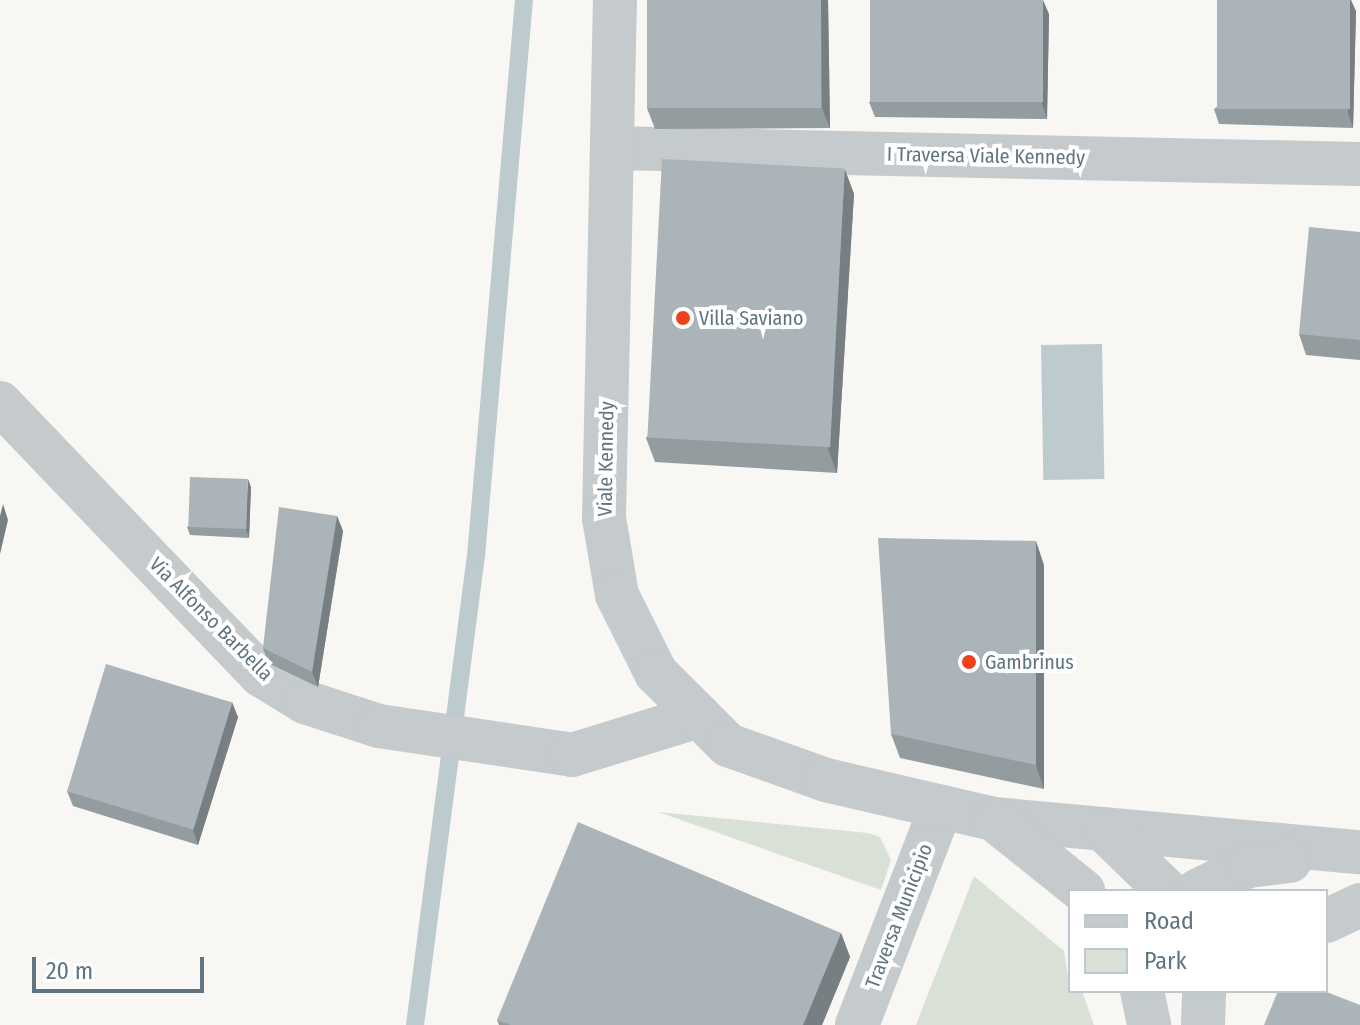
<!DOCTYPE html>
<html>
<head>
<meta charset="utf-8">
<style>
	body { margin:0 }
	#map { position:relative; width:1360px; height:1025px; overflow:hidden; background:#f8f7f4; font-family:"Fira Sans Condensed",sans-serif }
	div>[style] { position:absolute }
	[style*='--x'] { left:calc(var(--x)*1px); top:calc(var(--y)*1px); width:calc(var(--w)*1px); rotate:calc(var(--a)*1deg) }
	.green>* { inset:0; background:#d9e0d5 }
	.water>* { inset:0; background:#bdcace; transform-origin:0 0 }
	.stream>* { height:18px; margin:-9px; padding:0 9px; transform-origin:9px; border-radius:9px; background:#bdcace }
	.minor>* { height:44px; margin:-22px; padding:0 22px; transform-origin:22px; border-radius:22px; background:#c5cacc }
	.tertiary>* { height:44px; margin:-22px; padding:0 22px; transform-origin:22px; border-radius:22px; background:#c5cacc }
	.wall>* { inset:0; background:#939c9f }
	.shaded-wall>* { inset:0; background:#787f82 }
	.building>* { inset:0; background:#abb5b9; transform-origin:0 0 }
	.dots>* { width:22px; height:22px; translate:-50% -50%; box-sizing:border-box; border:4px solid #fff; border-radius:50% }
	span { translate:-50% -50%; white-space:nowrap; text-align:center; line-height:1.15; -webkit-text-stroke:8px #fff; paint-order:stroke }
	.street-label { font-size:20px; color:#607581 }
	.poi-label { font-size:20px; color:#607581 }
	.left { translate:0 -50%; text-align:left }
	.legend { position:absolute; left:1068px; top:889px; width:260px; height:104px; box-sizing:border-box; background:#fff; border:2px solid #bfc8cd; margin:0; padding:10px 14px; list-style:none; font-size:24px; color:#607581 }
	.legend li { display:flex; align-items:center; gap:16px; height:40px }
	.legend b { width:40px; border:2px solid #bfc8cd }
	.scale { position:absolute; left:32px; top:957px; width:172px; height:36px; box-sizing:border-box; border:4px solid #607581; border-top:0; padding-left:10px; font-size:24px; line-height:28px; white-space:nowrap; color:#607581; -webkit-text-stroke:6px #fff; paint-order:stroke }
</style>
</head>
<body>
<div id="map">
	<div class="green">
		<i style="clip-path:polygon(658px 812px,868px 833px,880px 837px,891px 860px,881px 890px)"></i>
		<i style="clip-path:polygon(974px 876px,1064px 951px,1070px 991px,1082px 991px,1094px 1025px,916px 1025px)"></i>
	</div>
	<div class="water">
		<i style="left:1102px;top:344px;width:135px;height:61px;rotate:89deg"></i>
	</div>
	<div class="stream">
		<i style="--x:415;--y:1025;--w:473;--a:-82.6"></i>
		<i style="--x:476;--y:556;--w:558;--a:-85.07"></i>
	</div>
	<div class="minor">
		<i style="--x:612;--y:148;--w:748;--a:1.23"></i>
		<i style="--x:0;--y:403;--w:377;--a:46.2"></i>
		<i style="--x:261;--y:675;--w:52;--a:31.5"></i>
		<i style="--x:305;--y:702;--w:78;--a:18"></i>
		<i style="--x:379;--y:726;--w:195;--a:8.5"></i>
		<i style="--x:572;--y:755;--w:133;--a:-17.1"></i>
		<i style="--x:857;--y:1025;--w:234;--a:-68.9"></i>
	</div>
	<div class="tertiary">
		<i style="--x:615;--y:0;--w:518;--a:91.22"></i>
		<i style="--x:604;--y:518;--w:78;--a:80.4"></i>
		<i style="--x:617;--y:595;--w:87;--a:63.4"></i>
		<i style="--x:656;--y:673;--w:102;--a:45"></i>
		<i style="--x:728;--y:745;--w:104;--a:19.7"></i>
		<i style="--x:826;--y:780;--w:172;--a:13.1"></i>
		<i style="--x:994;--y:819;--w:367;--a:5.2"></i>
		<i style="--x:996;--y:821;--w:112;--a:38.8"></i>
		<i style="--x:1105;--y:831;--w:86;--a:44.1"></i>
		<i style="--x:1197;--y:891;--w:57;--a:-26.1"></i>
		<i style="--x:1248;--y:866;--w:42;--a:-6.8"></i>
		<i style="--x:1326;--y:921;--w:38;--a:-25"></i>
		<i style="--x:1142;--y:991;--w:35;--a:78"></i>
		<i style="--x:1203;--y:1025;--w:34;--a:-88"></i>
	</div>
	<div class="wall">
		<i style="clip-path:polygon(647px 0,828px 0,830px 128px,655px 129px,647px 108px)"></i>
		<i style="clip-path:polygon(1356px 11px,1353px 128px,1219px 124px,1214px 109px)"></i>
		<i style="clip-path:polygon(1049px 14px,1047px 119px,875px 117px,869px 102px)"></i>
		<i style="clip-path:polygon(845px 170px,854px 194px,837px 473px,655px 462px,646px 438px)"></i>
		<i style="clip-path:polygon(1360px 232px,1360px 360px,1306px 355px,1299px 334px)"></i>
		<i style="clip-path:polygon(251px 487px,249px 538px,190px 535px,187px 527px)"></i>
		<i style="clip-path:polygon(337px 516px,343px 531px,318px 687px,268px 663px,263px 648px)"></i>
		<i style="clip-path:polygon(1044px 565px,1044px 789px,900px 758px,891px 734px)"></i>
		<i style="clip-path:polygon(238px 717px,198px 845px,73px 806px,67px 791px)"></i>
		<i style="clip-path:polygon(841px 933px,850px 957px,822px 1025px,499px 1025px,497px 1020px)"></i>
	</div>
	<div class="shaded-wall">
		<i style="clip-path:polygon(821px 0,828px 0,830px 128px,822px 108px)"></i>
		<i style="clip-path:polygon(1043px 0,1049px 14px,1047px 119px,1042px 104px)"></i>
		<i style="clip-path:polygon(1350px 0,1351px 0,1356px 11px,1353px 128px,1348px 113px)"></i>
		<i style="clip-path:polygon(845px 170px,854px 194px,837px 473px,828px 449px)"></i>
		<i style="clip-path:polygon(248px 479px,251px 487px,249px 538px,246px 530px)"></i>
		<i style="clip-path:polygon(3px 504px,8px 520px,0 554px,0 516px)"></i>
		<i style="clip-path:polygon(337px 516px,343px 531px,318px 687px,312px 672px)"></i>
		<i style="clip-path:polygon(1036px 541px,1044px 565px,1044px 789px,1036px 765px)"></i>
		<i style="clip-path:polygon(232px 702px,238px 717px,198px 845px,193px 830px)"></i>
		<i style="clip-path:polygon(841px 933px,850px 957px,822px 1025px,803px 1025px)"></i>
	</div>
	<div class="building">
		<i style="left:647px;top:0;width:174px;height:108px"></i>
		<i style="left:870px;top:0;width:173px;height:102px"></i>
		<i style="left:1217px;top:0;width:133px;height:109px"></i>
		<i style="left:662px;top:159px;width:183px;height:279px;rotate:3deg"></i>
		<i style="clip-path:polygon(1309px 227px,1360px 232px,1360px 340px,1299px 334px)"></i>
		<i style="left:190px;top:477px;width:58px;height:50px;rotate:2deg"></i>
		<i style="clip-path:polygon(279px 507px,337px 516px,312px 672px,263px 648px)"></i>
		<i style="clip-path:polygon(878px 538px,1036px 541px,1036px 765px,891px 734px)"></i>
		<i style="left:106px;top:664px;width:132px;height:133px;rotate:17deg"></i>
		<i style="clip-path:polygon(578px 822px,841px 933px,803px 1025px,511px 1025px,497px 1020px)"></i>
		<i style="clip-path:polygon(1278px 991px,1324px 991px,1360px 1005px,1360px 1025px,1264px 1025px)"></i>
	</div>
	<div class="dots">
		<i style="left:683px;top:318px;background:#ef411c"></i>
		<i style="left:969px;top:662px;background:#ef411c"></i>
	</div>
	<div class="street-label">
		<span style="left:986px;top:156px;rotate:1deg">I Traversa Viale Kennedy</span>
		<span style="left:606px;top:459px;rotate:-89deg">Viale Kennedy</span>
		<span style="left:211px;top:619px;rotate:45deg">Via Alfonso Barbella</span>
		<span style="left:899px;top:916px;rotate:-69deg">Traversa Municipio</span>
	</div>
	<div class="poi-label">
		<span class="left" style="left:699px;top:318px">Villa Saviano</span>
		<span class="left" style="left:985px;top:662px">Gambrinus</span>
	</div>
	<ul class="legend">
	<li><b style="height:10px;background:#c5cacc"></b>Road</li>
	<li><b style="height:22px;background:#d9e0d5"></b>Park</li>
	</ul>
	<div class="scale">20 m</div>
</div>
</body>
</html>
